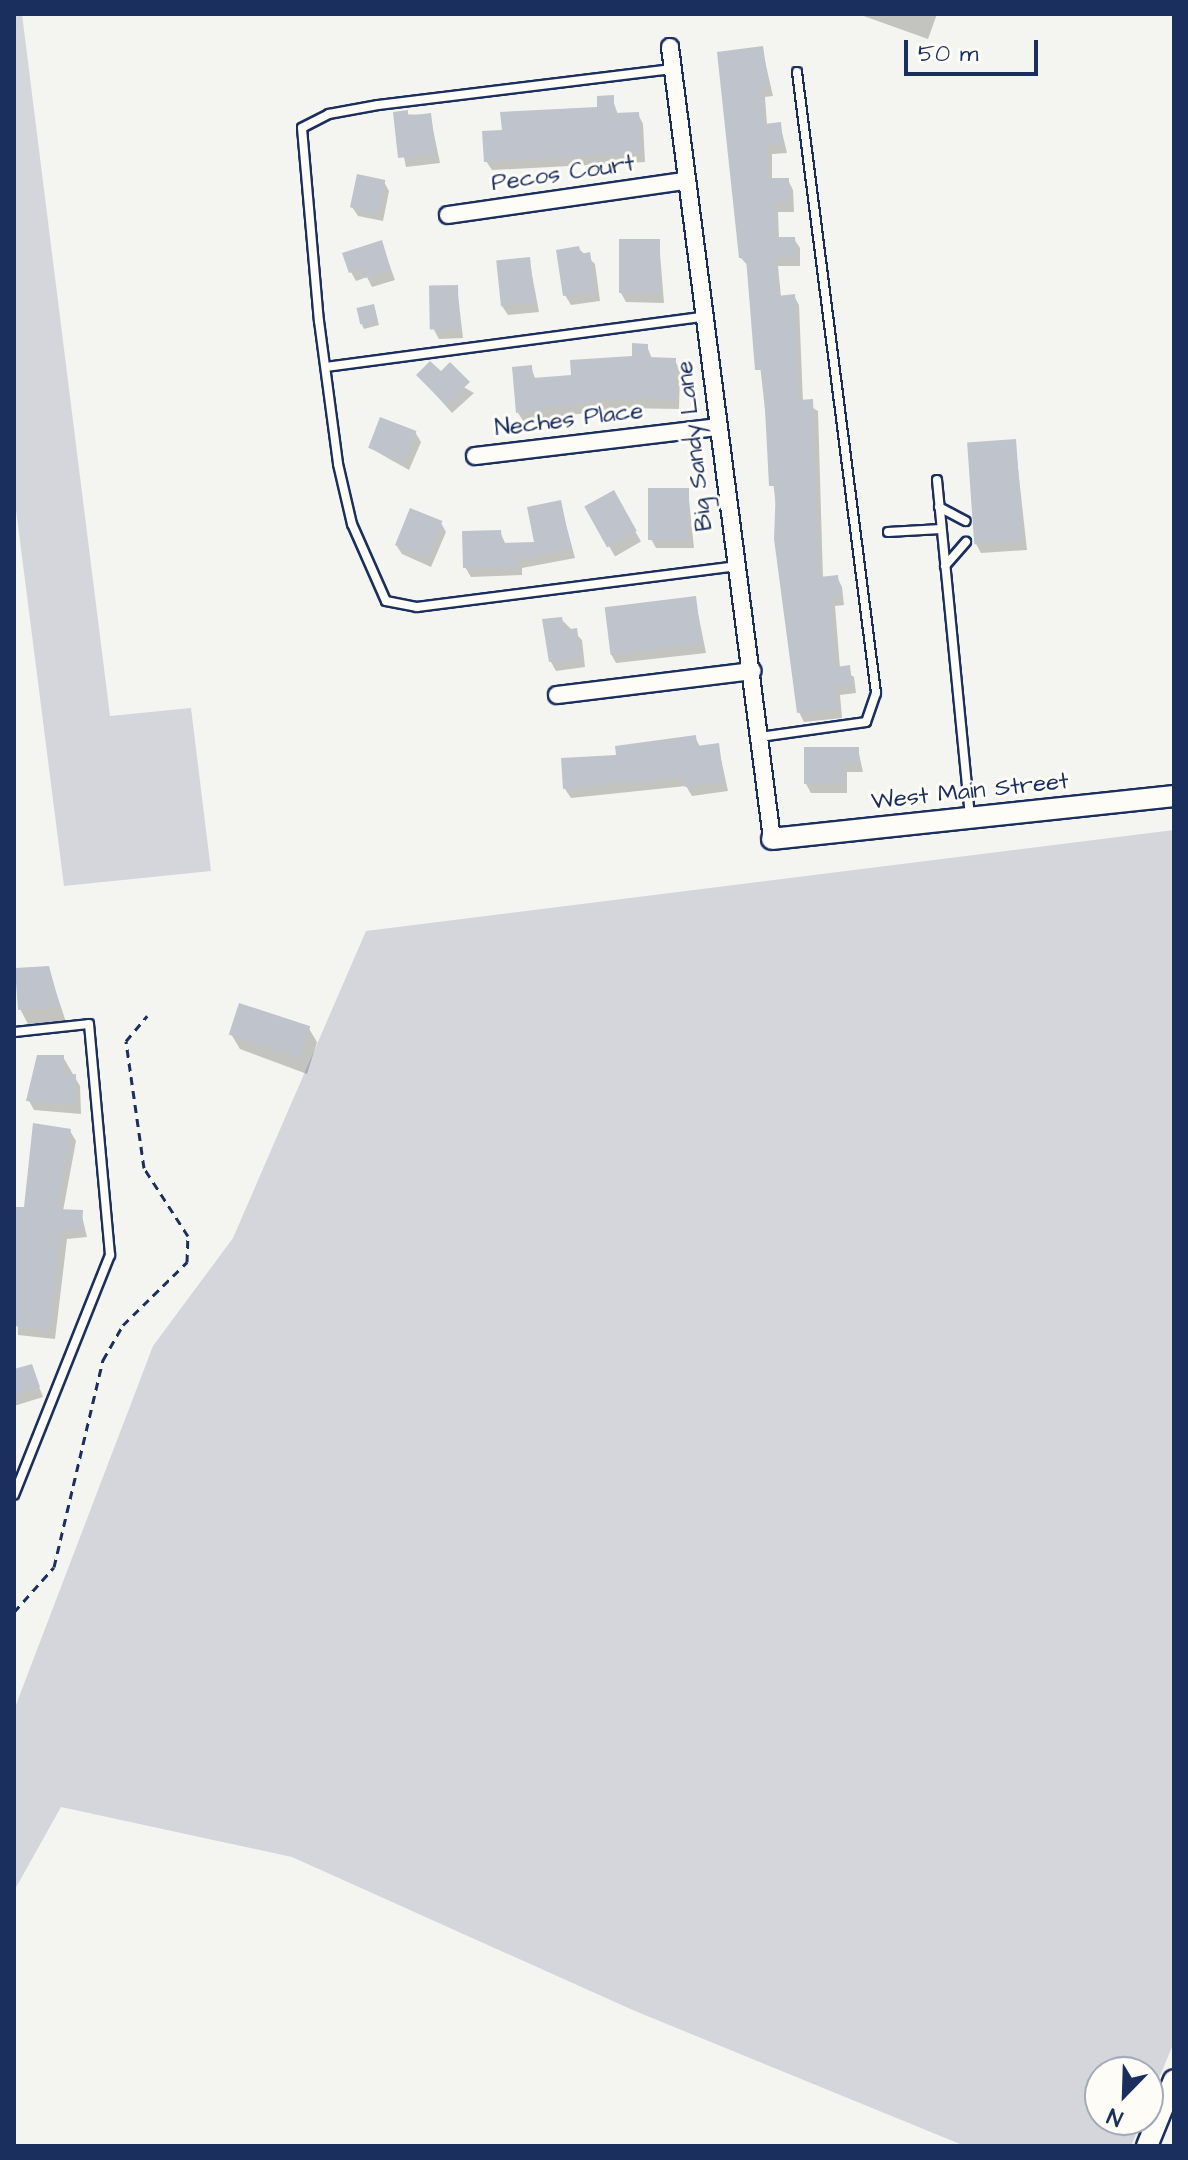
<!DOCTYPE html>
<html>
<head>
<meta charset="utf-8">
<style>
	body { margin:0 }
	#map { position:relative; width:1188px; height:2160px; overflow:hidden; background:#f4f4f1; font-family:"Architects Daughter",sans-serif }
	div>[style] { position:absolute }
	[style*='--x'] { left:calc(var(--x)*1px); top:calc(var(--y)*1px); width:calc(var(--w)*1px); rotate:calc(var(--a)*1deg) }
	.green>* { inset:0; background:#d4d6db }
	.shadow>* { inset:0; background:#0003; transform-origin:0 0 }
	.building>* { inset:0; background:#bfc3cc; transform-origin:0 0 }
	.path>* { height:3px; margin-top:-1.5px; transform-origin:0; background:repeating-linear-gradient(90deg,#1b2f5e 0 8px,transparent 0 14px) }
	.roads { filter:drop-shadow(2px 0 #1b2f5e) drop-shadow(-2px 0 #1b2f5e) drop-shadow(0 2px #1b2f5e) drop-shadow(0 -2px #1b2f5e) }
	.service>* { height:8px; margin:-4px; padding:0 4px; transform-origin:4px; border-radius:4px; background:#fdfcf7 }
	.minor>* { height:16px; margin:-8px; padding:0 8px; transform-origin:8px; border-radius:8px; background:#fdfcf7 }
	.tertiary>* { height:20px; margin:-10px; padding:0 10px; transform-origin:10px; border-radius:10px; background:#fdfcf7 }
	span { translate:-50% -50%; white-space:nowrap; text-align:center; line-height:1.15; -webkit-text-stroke:6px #fdfcf7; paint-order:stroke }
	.street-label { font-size:24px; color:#1b2f5e }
	.frame { position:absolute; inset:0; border:16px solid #1b2f5e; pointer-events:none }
	.north { position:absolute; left:1084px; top:2056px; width:80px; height:80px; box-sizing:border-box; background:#fdfcf7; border:2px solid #a3aaba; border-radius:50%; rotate:203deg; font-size:22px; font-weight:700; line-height:32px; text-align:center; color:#1b2f5e }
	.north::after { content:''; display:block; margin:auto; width:28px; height:36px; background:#1b2f5e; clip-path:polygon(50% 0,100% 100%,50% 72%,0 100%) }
	.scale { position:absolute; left:904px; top:40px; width:134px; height:36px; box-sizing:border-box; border:4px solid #1b2f5e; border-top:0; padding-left:10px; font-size:24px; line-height:28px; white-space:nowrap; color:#1b2f5e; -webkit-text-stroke:6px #fdfcf7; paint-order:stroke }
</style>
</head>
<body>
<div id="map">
	<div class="green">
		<i style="clip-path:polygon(14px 14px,22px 14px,110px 716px,191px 708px,211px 871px,64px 886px,14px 494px)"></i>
		<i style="clip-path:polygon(1174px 830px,1174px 2042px,1148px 2105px,1148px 2072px,1100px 2072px,1100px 2120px,1142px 2120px,1131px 2146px,965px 2146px,635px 2011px,292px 1857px,61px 1807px,14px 1891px,14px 1710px,153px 1346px,233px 1238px,366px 931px)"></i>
	</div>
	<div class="shadow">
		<i style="clip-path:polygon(858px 14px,937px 14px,928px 39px)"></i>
		<i style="clip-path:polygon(762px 48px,773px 96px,765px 97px,767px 125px,780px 124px,787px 153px,772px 154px,772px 180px,788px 180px,793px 190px,794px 212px,778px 212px,779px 239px,794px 239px,800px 248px,800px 266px,778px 266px,781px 297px,794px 296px,799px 305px,803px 402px,818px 411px,823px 579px,837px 577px,842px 587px,844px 605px,835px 606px,840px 668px,854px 677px,856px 693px,840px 695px,842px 718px,804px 722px,799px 712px,749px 267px,741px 258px)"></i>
		<i style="clip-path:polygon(612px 97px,618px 115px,638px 114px,643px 124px,645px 162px,492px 170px,486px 161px,504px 132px,600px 109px)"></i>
		<i style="clip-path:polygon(395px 114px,430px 115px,440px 163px,406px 167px)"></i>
		<i style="clip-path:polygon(384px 182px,389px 191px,383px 221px,358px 216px,352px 207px)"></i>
		<i style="clip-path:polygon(659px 241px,664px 303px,626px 302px,621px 293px)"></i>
		<i style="clip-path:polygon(381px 242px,395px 280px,372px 287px,367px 277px,356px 281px,351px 272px)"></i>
		<i style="clip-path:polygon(578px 248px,595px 264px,600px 301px,571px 305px,565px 295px)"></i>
		<i style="clip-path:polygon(529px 259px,539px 312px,508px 315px,502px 306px)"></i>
		<i style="clip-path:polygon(457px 287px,463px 338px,439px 339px,434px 330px)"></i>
		<i style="clip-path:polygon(375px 310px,379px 325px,364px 329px,362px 325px)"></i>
		<i style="clip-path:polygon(647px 346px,652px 359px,674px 360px,680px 369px,679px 409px,619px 408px,524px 422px,518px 413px,531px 368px,536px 380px,573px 376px,634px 358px)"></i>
		<i style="clip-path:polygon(441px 374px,474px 393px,452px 413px,418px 375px)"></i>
		<i style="clip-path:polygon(415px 432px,421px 442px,409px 470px,370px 448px)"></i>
		<i style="clip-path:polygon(1015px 441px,1027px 550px,981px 553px,976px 544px)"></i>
		<i style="clip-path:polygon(688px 490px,694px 548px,656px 548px,651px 539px)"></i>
		<i style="left:613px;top:493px;width:56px;height:30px;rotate:60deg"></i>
		<i style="clip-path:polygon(560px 502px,575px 558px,522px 568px,522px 575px,471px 577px,465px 567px,500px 532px,506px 545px,536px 544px)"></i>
		<i style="clip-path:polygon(441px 523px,446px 532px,431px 567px,402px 554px,396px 545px)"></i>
		<i style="clip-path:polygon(695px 598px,706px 653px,616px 663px,611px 654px)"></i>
		<i style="clip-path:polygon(561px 619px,582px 640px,585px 667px,556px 671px,551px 662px)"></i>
		<i style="clip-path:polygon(695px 737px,700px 747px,718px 745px,728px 791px,692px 796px,686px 786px,571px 798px,565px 789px,563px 760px,618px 757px)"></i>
		<i style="clip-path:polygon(858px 749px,863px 772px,847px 772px,847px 793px,811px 793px,806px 784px)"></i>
		<i style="clip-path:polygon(48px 968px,66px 1022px,28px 1024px,20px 1009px)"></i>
		<i style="clip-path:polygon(308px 1027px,317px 1042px,307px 1074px,240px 1049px,231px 1034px)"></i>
		<i style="clip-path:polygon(63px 1057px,80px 1086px,81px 1114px,34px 1110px,29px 1101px)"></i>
		<i style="clip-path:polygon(70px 1131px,76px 1141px,63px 1211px,81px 1212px,87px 1237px,67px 1239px,55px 1339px,18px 1335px,14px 1209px,25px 1210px)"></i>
		<i style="clip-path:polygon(31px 1366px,43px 1397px,14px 1406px,14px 1371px)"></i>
	</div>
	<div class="building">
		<i style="clip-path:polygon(763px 46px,769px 87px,760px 88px,764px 124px,781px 122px,783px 144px,767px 145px,768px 178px,789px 178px,789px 203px,774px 203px,775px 237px,795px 237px,796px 257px,774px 257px,778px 296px,795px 294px,799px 400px,813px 399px,819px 577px,838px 575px,840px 596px,831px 597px,836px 667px,850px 665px,852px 684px,836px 686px,838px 709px,797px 713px,774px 539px,776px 486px,769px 486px,763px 370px,755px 370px,746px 258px,739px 258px,717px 52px)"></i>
		<i style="clip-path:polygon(614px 95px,614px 113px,639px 112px,641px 153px,484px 162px,482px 131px,502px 130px,500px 112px,597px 107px,597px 96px)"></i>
		<i style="clip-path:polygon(408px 110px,408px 116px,431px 113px,436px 154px,398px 158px,393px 112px)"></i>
		<i style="left:357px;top:174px;width:29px;height:34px;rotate:12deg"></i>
		<i style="left:619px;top:239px;width:41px;height:54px"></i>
		<i style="clip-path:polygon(382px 240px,391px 270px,365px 278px,362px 268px,349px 273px,342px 253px)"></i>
		<i style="clip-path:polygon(579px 246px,581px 254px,590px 252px,596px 291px,563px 296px,556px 250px)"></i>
		<i style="left:530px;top:257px;width:46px;height:34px;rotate:84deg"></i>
		<i style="left:458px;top:285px;width:44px;height:29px;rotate:89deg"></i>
		<i style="left:374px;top:304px;width:17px;height:18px;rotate:77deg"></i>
		<i style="clip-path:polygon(632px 343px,648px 344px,648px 357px,676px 358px,675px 400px,613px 399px,516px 413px,512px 367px,532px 365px,533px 378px,571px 375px,570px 360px,632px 356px)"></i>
		<i style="clip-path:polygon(430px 361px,441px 371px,450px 362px,470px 382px,446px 405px,416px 375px)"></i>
		<i style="left:380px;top:417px;width:39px;height:33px;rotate:21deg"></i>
		<i style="left:1016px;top:439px;width:102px;height:49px;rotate:86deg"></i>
		<i style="left:648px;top:488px;width:41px;height:52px"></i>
		<i style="left:614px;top:490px;width:47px;height:34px;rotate:61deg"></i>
		<i style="clip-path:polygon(561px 500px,571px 549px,518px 559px,518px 566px,463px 568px,462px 531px,501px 530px,502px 543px,534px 542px,527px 507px)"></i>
		<i style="left:410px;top:508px;width:35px;height:40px;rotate:22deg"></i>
		<i style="left:696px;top:596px;width:48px;height:92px;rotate:83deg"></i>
		<i style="clip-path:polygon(562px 617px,564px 630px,577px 628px,581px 658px,549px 662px,542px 619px)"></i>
		<i style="clip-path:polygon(696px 735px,697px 746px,719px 743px,724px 782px,685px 787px,683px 777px,563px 789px,561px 758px,616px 755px,615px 746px)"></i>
		<i style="clip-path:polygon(804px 747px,859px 747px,859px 763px,842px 763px,842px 784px,804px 784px)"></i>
		<i style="clip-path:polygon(49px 966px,60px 1007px,18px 1010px,15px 968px)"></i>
		<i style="left:239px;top:1003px;width:75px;height:33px;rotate:18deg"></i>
		<i style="clip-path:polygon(37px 1055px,64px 1055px,64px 1075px,76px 1074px,76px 1105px,26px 1101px)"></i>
		<i style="clip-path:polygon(33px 1123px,71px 1129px,57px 1209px,83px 1210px,82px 1228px,58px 1230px,51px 1330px,14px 1326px,14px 1207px,24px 1207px)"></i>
		<i style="clip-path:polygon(32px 1364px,40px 1387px,14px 1395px,14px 1369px)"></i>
	</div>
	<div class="path">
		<i style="--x:14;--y:1612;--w:60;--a:-48.4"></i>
		<i style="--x:54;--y:1567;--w:213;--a:-76.7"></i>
		<i style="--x:103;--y:1360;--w:40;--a:-60.3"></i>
		<i style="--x:123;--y:1325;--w:90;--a:-44.5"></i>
		<i style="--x:187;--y:1262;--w:26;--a:-88"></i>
		<i style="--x:188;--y:1236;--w:81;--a:-122.9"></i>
		<i style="--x:144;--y:1168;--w:128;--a:-98.1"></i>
		<i style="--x:126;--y:1041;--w:33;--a:-50"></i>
	</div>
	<div class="roads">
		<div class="service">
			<i style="--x:672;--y:69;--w:296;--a:173"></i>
			<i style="--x:378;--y:105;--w:50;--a:169.6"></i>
			<i style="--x:329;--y:114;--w:30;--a:153"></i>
			<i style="--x:302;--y:128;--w:194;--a:85"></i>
			<i style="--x:319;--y:321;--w:144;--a:82.4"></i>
			<i style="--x:338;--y:464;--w:62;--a:76.9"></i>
			<i style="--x:352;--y:524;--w:84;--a:66.2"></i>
			<i style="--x:386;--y:601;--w:32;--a:11"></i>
			<i style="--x:417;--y:607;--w:321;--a:-7.3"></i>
			<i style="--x:326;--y:367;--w:380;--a:-7.6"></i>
			<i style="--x:937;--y:480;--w:339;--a:84.4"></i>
			<i style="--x:939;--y:507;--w:30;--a:28"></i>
			<i style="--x:888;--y:532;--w:53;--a:-3.2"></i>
			<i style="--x:945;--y:566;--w:32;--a:-49"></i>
			<i style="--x:760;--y:737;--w:107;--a:-8.1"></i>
			<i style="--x:866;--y:722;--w:31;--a:-71"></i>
			<i style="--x:876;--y:693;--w:626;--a:-97.25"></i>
			<i style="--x:14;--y:1032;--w:75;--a:-6.1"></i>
			<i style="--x:89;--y:1024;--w:232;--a:84.8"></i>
			<i style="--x:110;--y:1255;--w:258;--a:111.8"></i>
		</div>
		<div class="minor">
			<i style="--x:670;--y:47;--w:799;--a:82.66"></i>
			<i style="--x:448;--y:215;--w:239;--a:-8.2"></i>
			<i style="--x:475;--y:456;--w:244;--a:-6.8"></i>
			<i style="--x:557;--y:695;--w:197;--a:-7"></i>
		</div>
		<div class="tertiary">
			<i style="--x:772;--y:839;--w:404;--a:-6.1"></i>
			<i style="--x:1147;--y:2146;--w:71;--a:-67.8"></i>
		</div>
	</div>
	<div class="street-label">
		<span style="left:563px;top:174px;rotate:-8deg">Pecos Court</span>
		<span style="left:569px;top:420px;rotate:-7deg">Neches Place</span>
		<span style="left:695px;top:446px;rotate:-97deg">Big Sandy Lane</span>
		<span style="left:970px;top:792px;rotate:-6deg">West Main Street</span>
	</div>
	<div class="frame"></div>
	<div class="north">N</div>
	<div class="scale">50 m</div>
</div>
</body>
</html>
